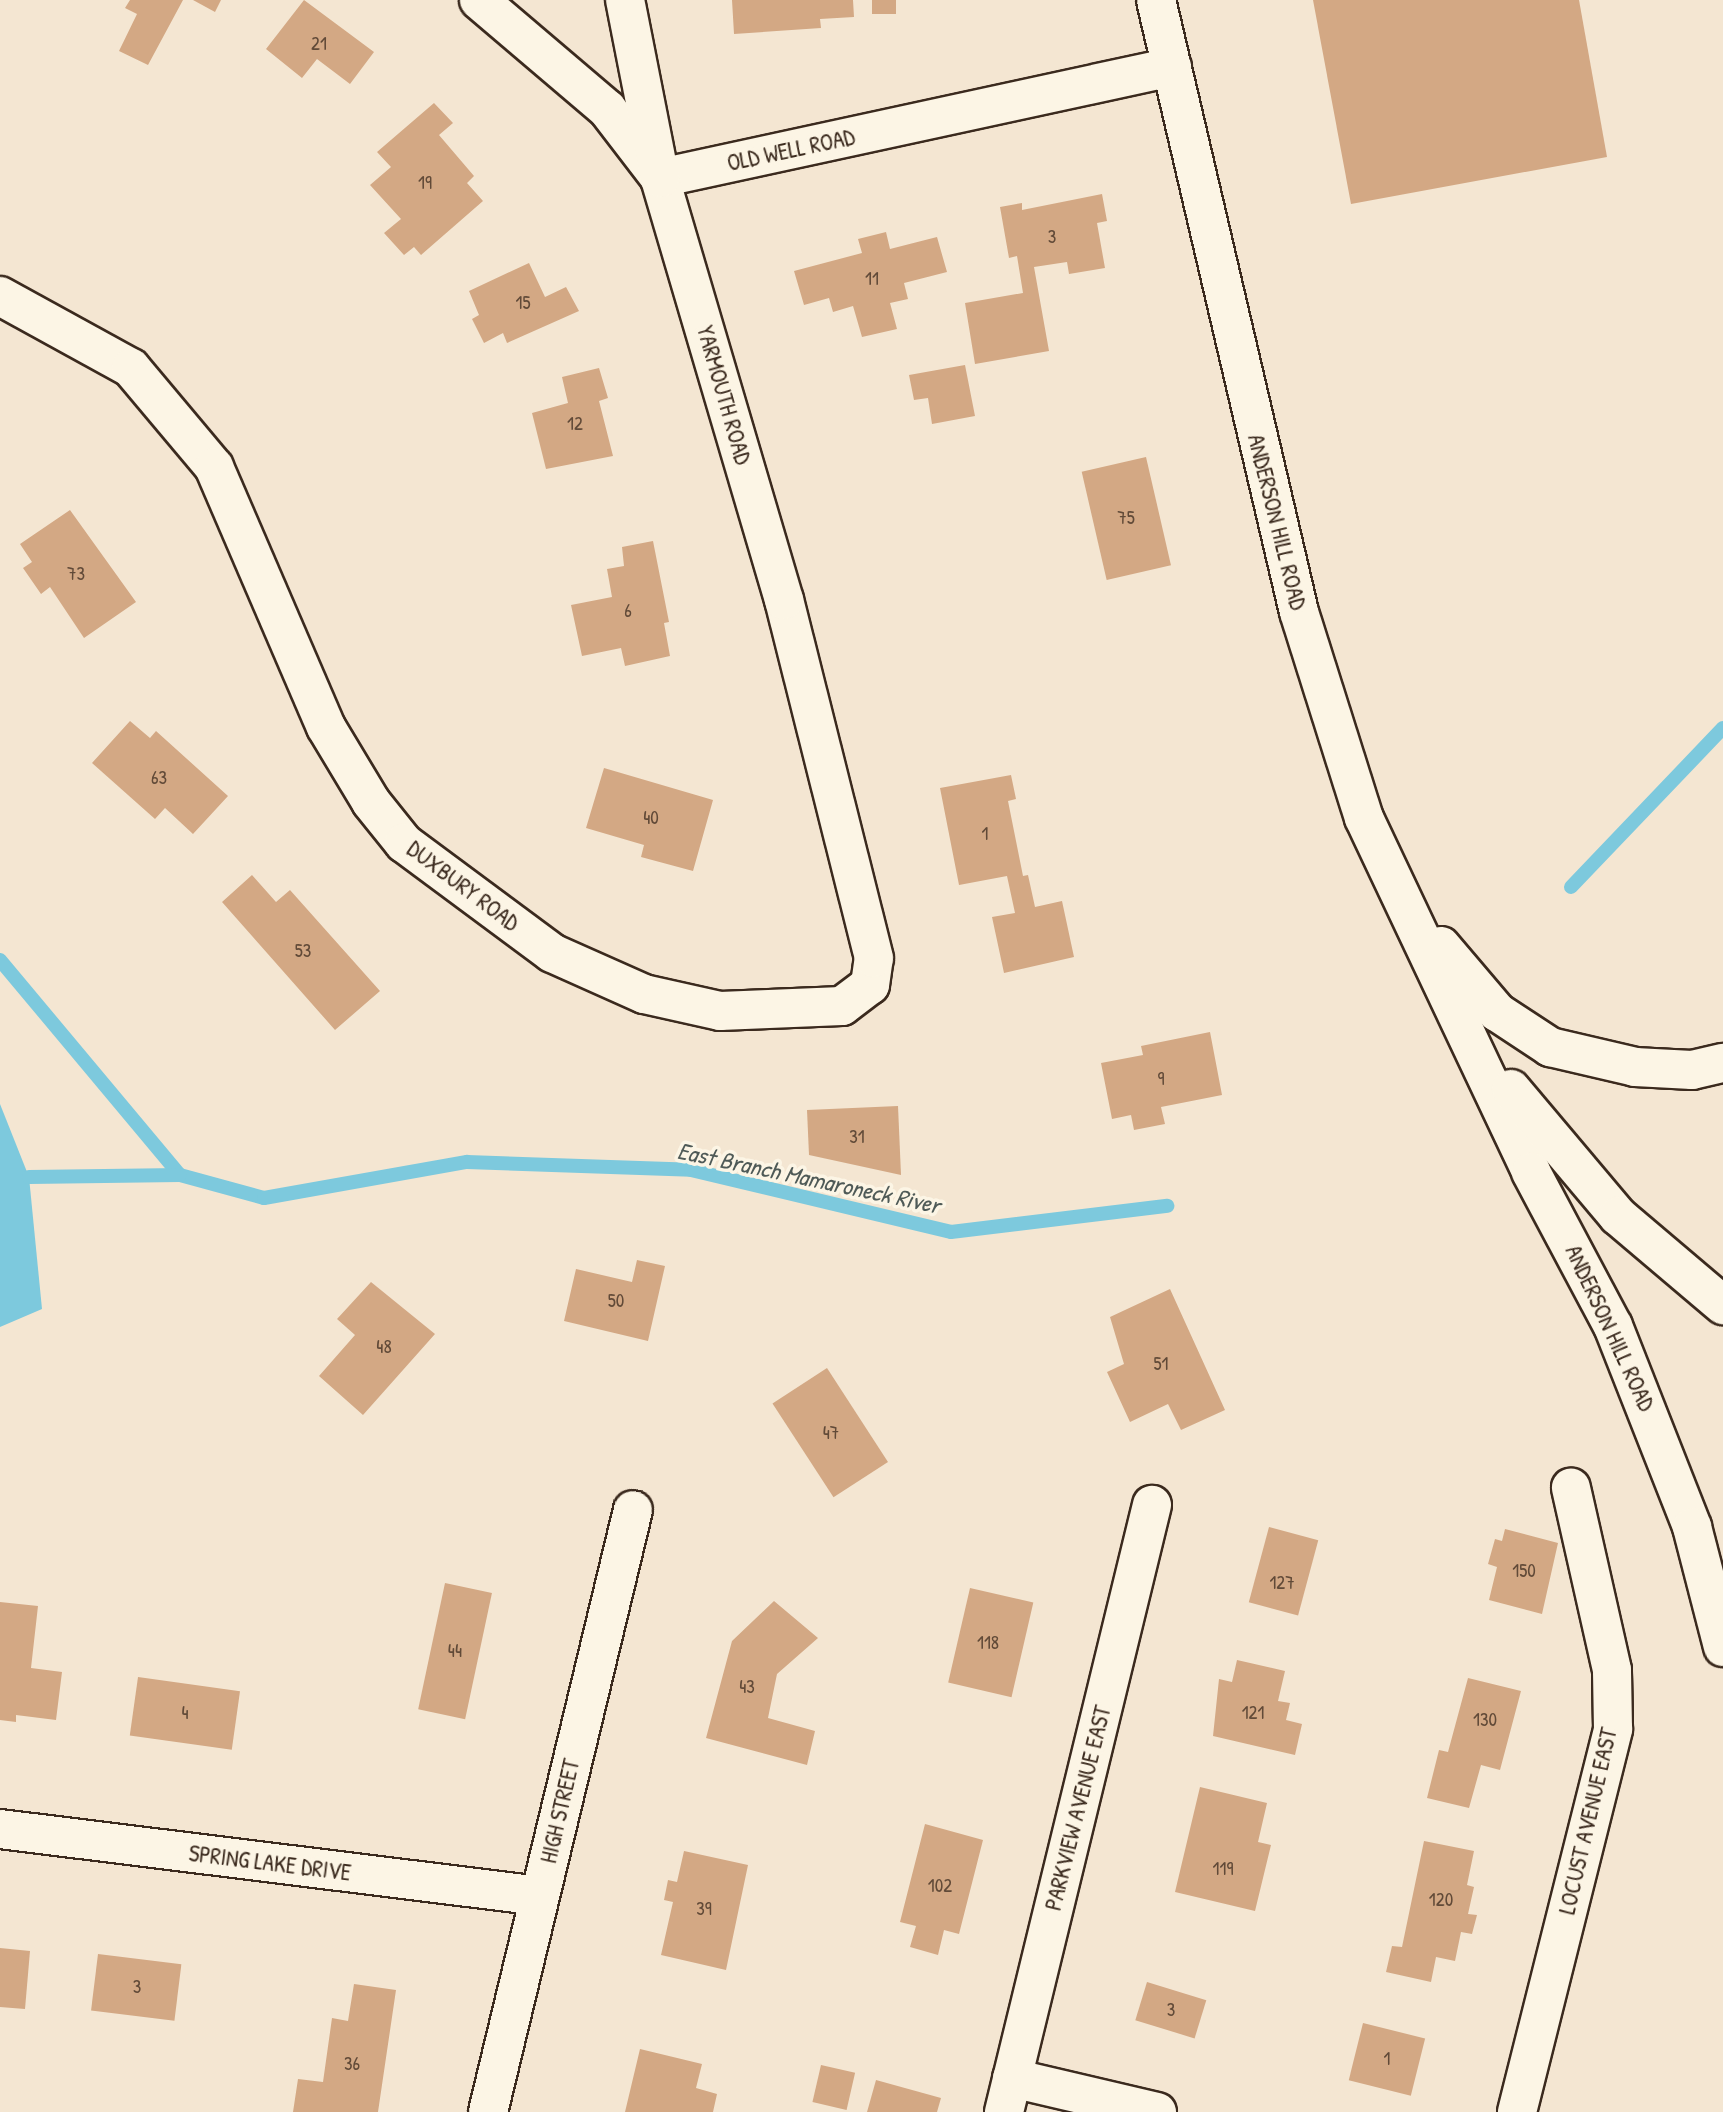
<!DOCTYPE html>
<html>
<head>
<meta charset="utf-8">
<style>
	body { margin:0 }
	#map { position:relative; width:1723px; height:2112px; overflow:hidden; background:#f4e6d2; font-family:"Patrick Hand",sans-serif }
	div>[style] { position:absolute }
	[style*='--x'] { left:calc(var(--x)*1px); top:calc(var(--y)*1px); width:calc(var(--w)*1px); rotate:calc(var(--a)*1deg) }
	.water>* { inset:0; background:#7dc9dd }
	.stream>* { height:14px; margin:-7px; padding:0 7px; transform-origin:7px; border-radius:7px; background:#7dc9dd }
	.building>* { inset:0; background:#d3a884; transform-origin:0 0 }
	.roads { filter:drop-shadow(2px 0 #3b2a1e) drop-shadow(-2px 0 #3b2a1e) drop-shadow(0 2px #3b2a1e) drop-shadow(0 -2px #3b2a1e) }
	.street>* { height:38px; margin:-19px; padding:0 19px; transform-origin:19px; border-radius:19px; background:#fcf5e5 }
	.secondary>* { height:38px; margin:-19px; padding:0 19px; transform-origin:19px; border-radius:19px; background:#fcf5e5 }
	span { translate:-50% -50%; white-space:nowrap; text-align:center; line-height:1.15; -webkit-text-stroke:7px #fcf5e5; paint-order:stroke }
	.number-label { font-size:19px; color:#614a38 }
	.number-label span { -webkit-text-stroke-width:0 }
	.street-label { font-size:23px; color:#3b2a1e }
	.water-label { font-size:24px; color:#4f5a57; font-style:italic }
</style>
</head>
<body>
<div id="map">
	<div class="water">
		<i style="clip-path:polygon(0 1104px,29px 1177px,42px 1309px,0 1327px)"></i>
	</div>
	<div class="stream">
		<i style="--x:1571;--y:887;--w:220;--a:-46.3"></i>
		<i style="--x:0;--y:960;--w:280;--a:50.1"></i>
		<i style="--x:180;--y:1175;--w:87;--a:15.3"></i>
		<i style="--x:264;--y:1198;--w:206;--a:-10.1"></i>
		<i style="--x:467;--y:1162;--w:224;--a:2"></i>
		<i style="--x:691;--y:1170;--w:267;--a:13.4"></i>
		<i style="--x:951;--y:1232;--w:218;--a:-6.9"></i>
		<i style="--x:29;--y:1177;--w:151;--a:-0.8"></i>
	</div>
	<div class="building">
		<i style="clip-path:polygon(130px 0,183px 0,148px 65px,119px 51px,137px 14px,125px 8px)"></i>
		<i style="clip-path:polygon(193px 0,221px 0,215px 12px)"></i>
		<i style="clip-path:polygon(304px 0,374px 52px,350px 84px,317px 59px,302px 78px,266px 49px)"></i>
		<i style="clip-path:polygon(732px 0,853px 0,854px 17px,820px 19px,821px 28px,734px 34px)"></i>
		<i style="left:872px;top:0;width:24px;height:14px"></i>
		<i style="clip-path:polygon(1313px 0,1579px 0,1607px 157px,1351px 204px)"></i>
		<i style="clip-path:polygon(434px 103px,453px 123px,439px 135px,474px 176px,467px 183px,483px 201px,421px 255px,414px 247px,404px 255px,384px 233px,401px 219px,370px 185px,391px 167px,377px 152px)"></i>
		<i style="clip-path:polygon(1102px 194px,1107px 221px,1097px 223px,1105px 268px,1069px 274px,1067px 262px,1034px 267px,1049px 351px,975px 364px,965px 303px,1023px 293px,1017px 256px,1009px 258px,1000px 207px,1022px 203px,1022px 210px)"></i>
		<i style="clip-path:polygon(886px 232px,890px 249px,937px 237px,947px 272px,904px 283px,908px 299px,890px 303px,897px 329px,862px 337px,853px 306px,833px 312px,829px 298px,804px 305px,794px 271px,862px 253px,858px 239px)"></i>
		<i style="clip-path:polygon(529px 263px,545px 297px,566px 287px,579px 311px,507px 343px,503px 333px,484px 343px,472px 319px,479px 315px,469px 291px)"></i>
		<i style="clip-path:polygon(965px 365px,975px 416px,932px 424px,928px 398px,914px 400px,909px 375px)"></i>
		<i style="clip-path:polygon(599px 368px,608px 398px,599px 401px,613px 456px,546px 469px,532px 413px,568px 403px,562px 377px)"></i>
		<i style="left:1146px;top:457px;width:111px;height:66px;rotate:77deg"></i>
		<i style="clip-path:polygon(70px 510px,136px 602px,84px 638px,50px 587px,41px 594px,23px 568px,32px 562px,20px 544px)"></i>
		<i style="clip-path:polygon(653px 541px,669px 622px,664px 623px,670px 656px,625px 666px,621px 648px,582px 656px,571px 605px,612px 597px,607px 569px,624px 566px,622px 547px)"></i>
		<i style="clip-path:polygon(130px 721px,150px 738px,156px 731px,228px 796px,193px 834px,165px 808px,155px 819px,92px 763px)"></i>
		<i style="clip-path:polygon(604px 768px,713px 800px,693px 871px,641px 857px,644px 845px,586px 828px)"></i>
		<i style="clip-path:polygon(1011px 775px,1016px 799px,1008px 801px,1023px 876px,1028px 875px,1035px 907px,1062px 901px,1074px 957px,1004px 973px,992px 917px,1015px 913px,1007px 876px,959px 885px,940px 788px)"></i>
		<i style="clip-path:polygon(252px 875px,276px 902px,290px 890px,380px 991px,335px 1030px,222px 902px)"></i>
		<i style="clip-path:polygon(1210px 1032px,1222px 1095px,1161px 1107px,1165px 1124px,1134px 1130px,1131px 1115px,1112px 1119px,1101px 1063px,1143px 1055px,1141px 1046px)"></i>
		<i style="clip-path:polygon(898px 1106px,901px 1175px,809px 1155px,807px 1110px)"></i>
		<i style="clip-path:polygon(637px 1260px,665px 1266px,648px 1341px,564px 1321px,576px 1269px,632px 1282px)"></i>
		<i style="clip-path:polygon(371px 1282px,435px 1334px,363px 1415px,319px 1376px,355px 1335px,337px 1319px)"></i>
		<i style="clip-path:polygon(1170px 1289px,1225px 1410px,1181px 1430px,1168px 1404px,1130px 1422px,1107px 1372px,1124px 1364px,1110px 1317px)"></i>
		<i style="left:827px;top:1368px;width:112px;height:65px;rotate:57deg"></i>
		<i style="left:1269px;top:1527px;width:51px;height:78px;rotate:15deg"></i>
		<i style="clip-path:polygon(1505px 1529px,1558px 1543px,1542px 1614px,1489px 1600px,1497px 1567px,1488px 1564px,1495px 1539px,1502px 1541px)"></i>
		<i style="left:445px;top:1583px;width:48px;height:129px;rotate:12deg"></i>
		<i style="left:970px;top:1588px;width:65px;height:97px;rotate:13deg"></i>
		<i style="clip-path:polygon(774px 1601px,818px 1638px,777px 1674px,768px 1718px,815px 1731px,807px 1765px,706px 1738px,732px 1641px)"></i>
		<i style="clip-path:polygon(0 1602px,38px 1606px,31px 1668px,62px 1672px,56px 1720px,16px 1715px,16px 1722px,0 1720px)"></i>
		<i style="clip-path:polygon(1237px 1660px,1285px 1671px,1278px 1701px,1290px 1703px,1286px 1720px,1302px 1724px,1295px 1755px,1213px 1736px,1219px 1679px,1232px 1682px)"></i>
		<i style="left:138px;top:1677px;width:103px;height:59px;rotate:8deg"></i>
		<i style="clip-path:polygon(1468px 1678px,1521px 1691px,1500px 1770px,1481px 1765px,1469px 1808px,1427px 1798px,1439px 1750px,1448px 1752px)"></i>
		<i style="clip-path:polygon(1200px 1787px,1267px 1803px,1258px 1842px,1271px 1845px,1255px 1911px,1175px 1892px)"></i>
		<i style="clip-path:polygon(925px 1824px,983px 1840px,959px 1934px,944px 1930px,938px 1955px,910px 1947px,916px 1926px,900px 1922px)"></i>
		<i style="clip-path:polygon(1424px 1841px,1474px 1851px,1467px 1885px,1474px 1887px,1468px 1914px,1477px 1915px,1472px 1934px,1461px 1932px,1455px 1961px,1436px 1957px,1431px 1982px,1386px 1972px,1392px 1946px,1402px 1947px)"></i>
		<i style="clip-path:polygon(684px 1851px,748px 1865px,726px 1970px,661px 1955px,673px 1902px,664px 1900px,668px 1880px,677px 1882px)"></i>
		<i style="clip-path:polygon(0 1948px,30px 1951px,25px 2009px,0 2007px)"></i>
		<i style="left:98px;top:1954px;width:84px;height:57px;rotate:7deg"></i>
		<i style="left:1147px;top:1982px;width:62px;height:40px;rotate:17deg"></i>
		<i style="clip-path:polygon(354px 1984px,396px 1990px,378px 2112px,293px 2112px,298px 2079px,323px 2082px,332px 2018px,348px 2021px)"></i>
		<i style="left:1363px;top:2023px;width:64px;height:59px;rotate:14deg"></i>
		<i style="clip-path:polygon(640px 2049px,702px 2064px,696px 2088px,717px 2094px,713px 2112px,625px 2112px)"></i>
		<i style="left:821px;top:2065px;width:35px;height:38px;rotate:13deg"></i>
		<i style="clip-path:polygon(876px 2080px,941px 2098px,937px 2112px,867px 2112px)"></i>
	</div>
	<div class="roads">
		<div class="street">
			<i style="--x:479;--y:0;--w:168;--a:40.4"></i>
			<i style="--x:607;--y:109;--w:87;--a:52.5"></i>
			<i style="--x:660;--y:178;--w:524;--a:-12.23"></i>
			<i style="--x:0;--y:296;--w:149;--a:28.8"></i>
			<i style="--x:131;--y:368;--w:129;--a:50"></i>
			<i style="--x:214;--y:467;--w:283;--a:66.7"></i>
			<i style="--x:326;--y:727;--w:87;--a:59"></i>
			<i style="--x:371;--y:802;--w:53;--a:51.2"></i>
			<i style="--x:404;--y:843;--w:184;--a:36.6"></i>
			<i style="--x:552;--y:953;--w:101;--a:24"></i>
			<i style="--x:644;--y:994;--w:78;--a:12.6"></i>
			<i style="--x:720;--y:1011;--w:122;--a:-2.3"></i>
			<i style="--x:842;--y:1006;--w:35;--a:-37"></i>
			<i style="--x:870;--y:985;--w:27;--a:-82"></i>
			<i style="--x:874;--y:958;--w:369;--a:-104.1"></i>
			<i style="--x:784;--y:600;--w:440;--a:-106.4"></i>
			<i style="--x:660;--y:178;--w:181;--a:-101.1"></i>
			<i style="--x:0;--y:1829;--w:544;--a:7.07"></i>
			<i style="--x:1012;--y:2078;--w:149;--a:13.2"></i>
			<i style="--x:488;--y:2112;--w:619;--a:-76.46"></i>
			<i style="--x:1004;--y:2112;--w:625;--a:-76.3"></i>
			<i style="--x:1517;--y:2112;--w:395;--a:-75.9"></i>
			<i style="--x:1613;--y:1729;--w:59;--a:-91"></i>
			<i style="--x:1612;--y:1670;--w:187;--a:-102.7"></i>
		</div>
		<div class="secondary">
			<i style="--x:1156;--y:0;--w:628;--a:76.85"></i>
			<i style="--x:1299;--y:612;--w:216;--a:72.5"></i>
			<i style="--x:1364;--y:818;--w:391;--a:64.7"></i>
			<i style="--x:1531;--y:1172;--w:174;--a:62"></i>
			<i style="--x:1613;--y:1326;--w:216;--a:68.5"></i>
			<i style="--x:1692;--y:1527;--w:124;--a:75.5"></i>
			<i style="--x:1441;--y:946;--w:87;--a:49.7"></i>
			<i style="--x:1497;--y:1012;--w:64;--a:33.4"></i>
			<i style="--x:1550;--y:1047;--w:87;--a:13.2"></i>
			<i style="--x:1635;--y:1067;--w:57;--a:3"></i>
			<i style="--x:1692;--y:1070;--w:32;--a:-13"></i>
			<i style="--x:1511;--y:1089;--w:166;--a:49.9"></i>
			<i style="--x:1618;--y:1216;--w:138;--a:40.3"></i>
		</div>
	</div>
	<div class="number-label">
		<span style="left:319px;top:44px">21</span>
		<span style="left:425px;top:183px">19</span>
		<span style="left:1052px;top:237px">3</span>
		<span style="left:872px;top:279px">11</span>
		<span style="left:523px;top:303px">15</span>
		<span style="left:575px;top:424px">12</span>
		<span style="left:1126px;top:518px">75</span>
		<span style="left:76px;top:574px">73</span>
		<span style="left:628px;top:611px">6</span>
		<span style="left:159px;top:778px">63</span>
		<span style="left:651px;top:818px">40</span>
		<span style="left:985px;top:834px">1</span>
		<span style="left:303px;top:951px">53</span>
		<span style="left:1161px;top:1079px">9</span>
		<span style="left:857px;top:1137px">31</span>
		<span style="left:616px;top:1301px">50</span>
		<span style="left:384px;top:1347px">48</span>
		<span style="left:1161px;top:1364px">51</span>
		<span style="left:831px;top:1433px">47</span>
		<span style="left:1524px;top:1571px">150</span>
		<span style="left:1282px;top:1583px">127</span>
		<span style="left:988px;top:1643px">118</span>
		<span style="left:455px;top:1651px">44</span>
		<span style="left:747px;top:1687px">43</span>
		<span style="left:185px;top:1713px">4</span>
		<span style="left:1253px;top:1713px">121</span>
		<span style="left:1485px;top:1720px">130</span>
		<span style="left:1223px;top:1869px">119</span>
		<span style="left:940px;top:1886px">102</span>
		<span style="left:1441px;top:1900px">120</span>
		<span style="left:704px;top:1909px">39</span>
		<span style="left:137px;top:1987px">3</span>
		<span style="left:1171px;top:2010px">3</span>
		<span style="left:1387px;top:2059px">1</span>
		<span style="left:352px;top:2064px">36</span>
	</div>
	<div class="street-label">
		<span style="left:791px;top:150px;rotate:-12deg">OLD WELL ROAD</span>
		<span style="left:724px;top:395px;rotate:74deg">YARMOUTH ROAD</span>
		<span style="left:1277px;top:522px;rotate:76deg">ANDERSON HILL ROAD</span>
		<span style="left:463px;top:886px;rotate:37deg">DUXBURY ROAD</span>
		<span style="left:1610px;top:1328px;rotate:65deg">ANDERSON HILL ROAD</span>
		<span style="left:1078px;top:1808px;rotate:-76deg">PARKVIEW AVENUE EAST</span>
		<span style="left:560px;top:1811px;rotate:-77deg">HIGH STREET</span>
		<span style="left:1588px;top:1821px;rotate:-77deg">LOCUST AVENUE EAST</span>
		<span style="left:270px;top:1863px;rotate:7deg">SPRING LAKE DRIVE</span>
	</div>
	<div class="water-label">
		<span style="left:809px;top:1178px;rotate:12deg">East Branch Mamaroneck River</span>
	</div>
</div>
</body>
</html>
